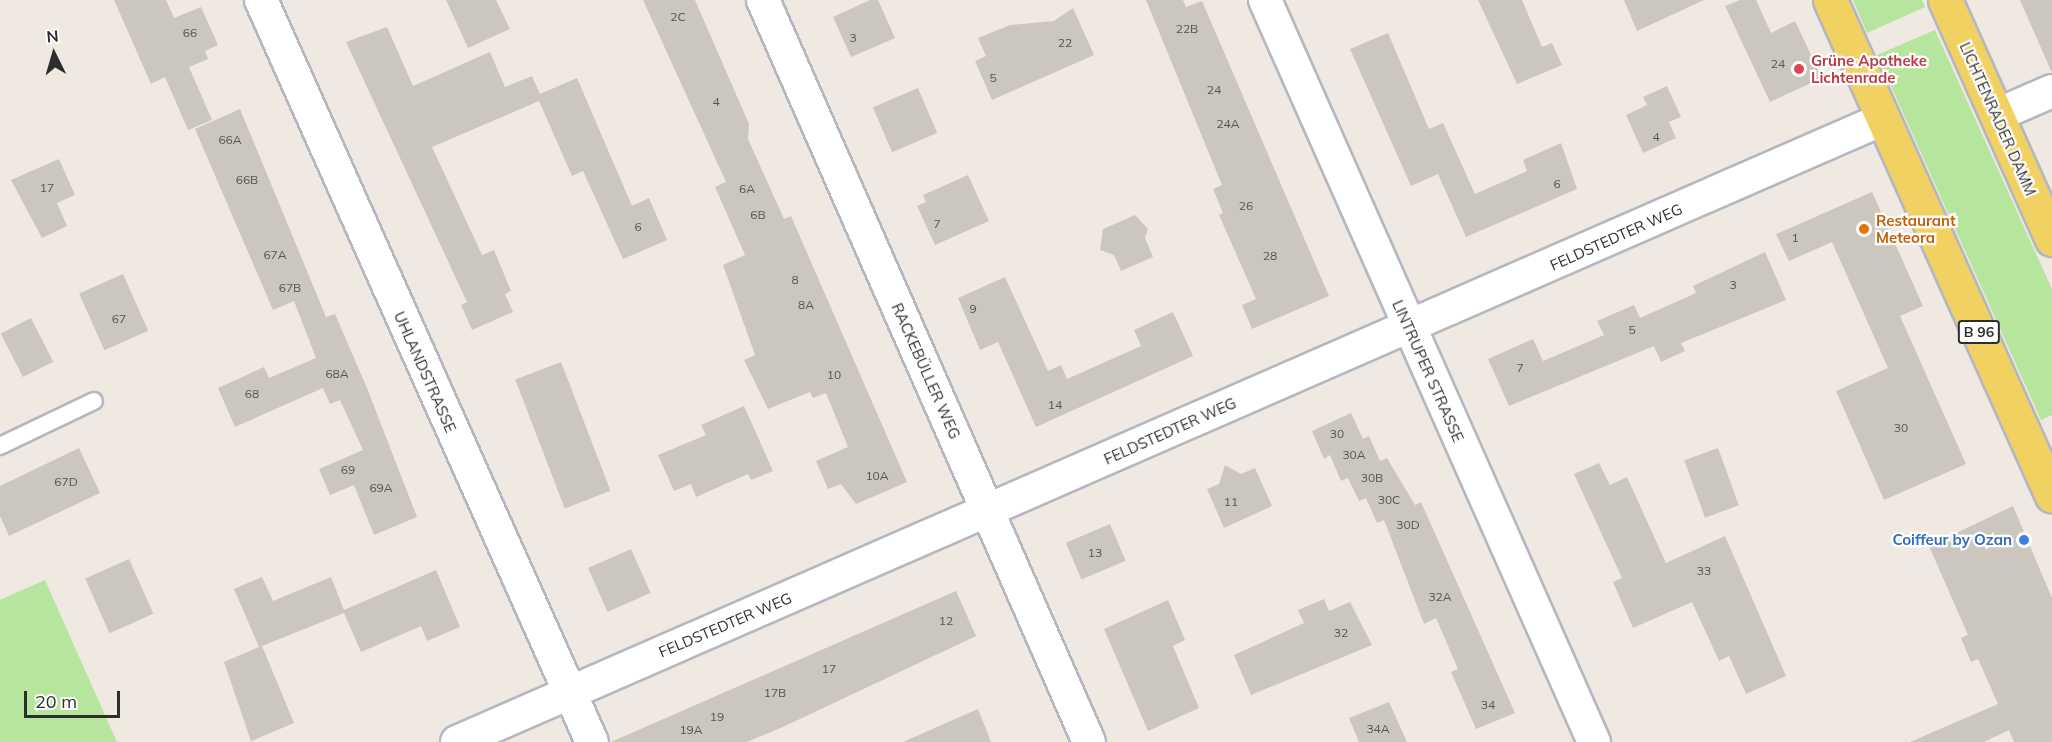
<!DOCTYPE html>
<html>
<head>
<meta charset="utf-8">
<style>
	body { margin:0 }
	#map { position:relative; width:2052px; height:742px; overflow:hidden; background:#efe9e1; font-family:Mulish,sans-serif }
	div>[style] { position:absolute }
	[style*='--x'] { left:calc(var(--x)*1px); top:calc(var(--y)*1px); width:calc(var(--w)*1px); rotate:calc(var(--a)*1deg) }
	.green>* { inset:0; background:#b6e59e }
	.building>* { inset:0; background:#cbc7bf; transform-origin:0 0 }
	.roads { filter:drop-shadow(2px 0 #b4b7c1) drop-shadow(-2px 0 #b4b7c1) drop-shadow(0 2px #b4b7c1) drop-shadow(0 -2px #b4b7c1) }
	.service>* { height:16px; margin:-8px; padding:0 8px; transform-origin:8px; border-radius:8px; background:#fff }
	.minor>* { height:32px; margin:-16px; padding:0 16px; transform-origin:16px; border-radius:16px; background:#fff }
	.primary>* { height:33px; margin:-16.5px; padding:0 16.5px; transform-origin:16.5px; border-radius:16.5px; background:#f2d163 }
	.dots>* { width:16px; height:16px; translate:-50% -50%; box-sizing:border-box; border:3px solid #fff; border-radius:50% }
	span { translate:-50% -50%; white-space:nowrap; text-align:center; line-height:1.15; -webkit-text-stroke:4.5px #fff; paint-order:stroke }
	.number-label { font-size:12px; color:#555452 }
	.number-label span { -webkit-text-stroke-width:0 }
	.shield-label span { padding:2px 4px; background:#fff; border:2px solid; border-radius:4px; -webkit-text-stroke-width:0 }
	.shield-label { font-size:14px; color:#2e2e2e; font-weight:700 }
	.health-label { font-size:15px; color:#be3a42; font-weight:700 }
	.left { translate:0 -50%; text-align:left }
	.street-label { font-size:15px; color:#2e2e2e }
	.food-label { font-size:15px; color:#c56008; font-weight:700 }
	.shop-label { font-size:15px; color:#366cbe; font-weight:700 }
	.right { translate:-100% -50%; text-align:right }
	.north { position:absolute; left:24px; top:24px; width:60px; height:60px; -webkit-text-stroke:4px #fff; paint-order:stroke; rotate:355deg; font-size:16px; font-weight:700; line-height:24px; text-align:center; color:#2e2e2e }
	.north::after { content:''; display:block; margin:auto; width:21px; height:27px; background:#2e2e2e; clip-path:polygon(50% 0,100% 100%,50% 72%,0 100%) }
	.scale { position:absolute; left:24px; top:691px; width:96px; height:27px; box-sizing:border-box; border:3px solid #2e2e2e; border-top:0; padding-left:8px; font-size:18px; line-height:21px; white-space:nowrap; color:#2e2e2e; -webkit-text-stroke:4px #fff; paint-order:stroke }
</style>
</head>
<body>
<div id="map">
	<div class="green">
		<i style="clip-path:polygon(1853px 0,1922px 0,1925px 7px,1867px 33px)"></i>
		<i style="clip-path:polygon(1935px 30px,2052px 289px,2052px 415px,2041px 420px,1877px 55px)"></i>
		<i style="clip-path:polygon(45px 580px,117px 742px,0 742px,0 600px)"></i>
	</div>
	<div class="building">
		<i style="clip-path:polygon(114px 0,166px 0,174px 18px,201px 7px,218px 45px,205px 51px,208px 59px,189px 67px,212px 120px,188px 130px,165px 77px,151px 84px)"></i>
		<i style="clip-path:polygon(446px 0,496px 0,510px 29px,468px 48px)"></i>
		<i style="clip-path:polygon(643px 0,695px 0,749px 124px,748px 139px,784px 219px,791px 216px,907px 482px,856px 504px,841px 484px,828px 489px,816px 461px,848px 447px,826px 393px,813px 398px,810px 392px,768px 409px,744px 360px,755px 355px,723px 265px,745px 255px,715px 187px,726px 182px)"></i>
		<i style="clip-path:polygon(870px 0,878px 0,895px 38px,851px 57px,833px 17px)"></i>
		<i style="clip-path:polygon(1146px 0,1183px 0,1186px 7px,1202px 1px,1329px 296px,1252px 329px,1242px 305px,1256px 299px,1219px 215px,1223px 213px,1213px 189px,1222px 185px)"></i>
		<i style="clip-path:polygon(1478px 0,1522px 0,1542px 47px,1552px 43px,1562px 65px,1517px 84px)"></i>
		<i style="clip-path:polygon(1624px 0,1704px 0,1637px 31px)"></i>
		<i style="clip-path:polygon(1740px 0,1756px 0,1771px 33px,1795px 21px,1822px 78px,1770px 102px,1725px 6px)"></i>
		<i style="clip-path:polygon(2020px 0,2052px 0,2052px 73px)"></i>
		<i style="clip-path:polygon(1073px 8px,1094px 55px,992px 100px,975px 61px,986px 56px,978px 38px,1010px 25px,1054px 21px)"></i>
		<i style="clip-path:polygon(387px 27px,413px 86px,490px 52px,505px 87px,532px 76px,540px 94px,577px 78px,632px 206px,649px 198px,667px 240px,623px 259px,583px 171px,572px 176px,539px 101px,432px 147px,482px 255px,494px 250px,511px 291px,505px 294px,513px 312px,472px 330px,461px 305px,467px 302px,346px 42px)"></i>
		<i style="clip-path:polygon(1388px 33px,1429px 129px,1443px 123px,1475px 194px,1527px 171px,1523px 160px,1561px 143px,1577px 189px,1466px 237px,1438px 174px,1411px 186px,1350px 49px)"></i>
		<i style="clip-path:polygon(1667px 86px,1681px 117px,1669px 122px,1676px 138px,1643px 153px,1626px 115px,1647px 105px,1643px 97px)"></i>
		<i style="left:918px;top:88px;width:49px;height:49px;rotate:67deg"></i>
		<i style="clip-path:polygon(240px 109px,326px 317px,335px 314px,367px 388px,417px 517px,374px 535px,354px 485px,330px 495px,319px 469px,363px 450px,340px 400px,330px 404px,323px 388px,235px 427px,218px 388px,264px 367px,269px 378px,316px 358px,294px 301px,273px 310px,195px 129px)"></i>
		<i style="clip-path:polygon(59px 159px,75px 195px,57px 203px,67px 226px,42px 238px,11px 180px)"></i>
		<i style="clip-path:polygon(968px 175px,989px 221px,935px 245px,917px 206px,926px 202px,923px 195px)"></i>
		<i style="clip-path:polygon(1872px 192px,1923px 306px,1900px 316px,1966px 464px,1884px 500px,1836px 391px,1888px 368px,1832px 242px,1789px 261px,1776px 234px)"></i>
		<i style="clip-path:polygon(1135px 215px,1148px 229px,1145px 238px,1153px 257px,1121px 271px,1114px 255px,1100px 250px,1103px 229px)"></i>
		<i style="clip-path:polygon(1765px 252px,1786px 300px,1681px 343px,1685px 351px,1661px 362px,1654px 346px,1509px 406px,1488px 359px,1533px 339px,1543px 361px,1604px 335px,1597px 321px,1634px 305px,1640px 318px,1696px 293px,1693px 286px)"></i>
		<i style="left:123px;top:274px;width:62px;height:48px;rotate:66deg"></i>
		<i style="clip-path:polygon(1005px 277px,1048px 371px,1061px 365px,1067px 379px,1141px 346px,1134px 330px,1173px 312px,1193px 356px,1036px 427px,998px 342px,980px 350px,958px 298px)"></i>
		<i style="left:31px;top:318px;width:49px;height:34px;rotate:63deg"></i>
		<i style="left:561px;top:362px;width:138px;height:49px;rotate:69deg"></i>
		<i style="clip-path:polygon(744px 406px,773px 471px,751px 480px,748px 474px,696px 497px,691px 484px,674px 491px,658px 455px,706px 435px,701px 425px)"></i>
		<i style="clip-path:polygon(1351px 413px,1363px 439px,1369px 436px,1380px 461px,1387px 458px,1415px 505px,1421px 502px,1515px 713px,1476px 729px,1451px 672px,1458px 669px,1436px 618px,1424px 624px,1384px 520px,1377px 523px,1366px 498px,1359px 501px,1348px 478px,1341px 481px,1330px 455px,1324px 459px,1312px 431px)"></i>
		<i style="clip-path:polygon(79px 448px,100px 493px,9px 536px,0 516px,0 486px)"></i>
		<i style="left:1718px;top:448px;width:61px;height:36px;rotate:70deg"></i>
		<i style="clip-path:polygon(1599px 463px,1610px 485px,1627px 477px,1666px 563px,1725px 536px,1786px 676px,1746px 694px,1729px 656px,1719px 661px,1692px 602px,1633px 628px,1613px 582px,1622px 578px,1574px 474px)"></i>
		<i style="clip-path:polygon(1225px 465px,1241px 474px,1255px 468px,1272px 506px,1224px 528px,1207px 489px,1219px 484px)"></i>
		<i style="clip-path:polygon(2013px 506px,2052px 598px,2052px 742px,2014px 742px,2009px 730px,1984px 742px,1910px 742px,1998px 704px,1978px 659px,1971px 662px,1961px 638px,1968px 635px,1929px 546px)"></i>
		<i style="left:1110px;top:524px;width:40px;height:48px;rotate:67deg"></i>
		<i style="left:631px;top:549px;width:48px;height:47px;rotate:66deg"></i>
		<i style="left:129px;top:559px;width:60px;height:48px;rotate:66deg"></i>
		<i style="clip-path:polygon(436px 570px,460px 627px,427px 641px,421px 626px,361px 652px,344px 613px,262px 646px,294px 723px,251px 741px,224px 662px,259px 647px,234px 589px,262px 577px,273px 601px,331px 577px,344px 610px)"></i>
		<i style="clip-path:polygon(956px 591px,976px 636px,785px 726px,747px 742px,611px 742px)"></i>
		<i style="clip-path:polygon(1324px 599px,1329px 611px,1350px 602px,1372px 645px,1251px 695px,1234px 655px,1304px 623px,1298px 610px)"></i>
		<i style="clip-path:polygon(1168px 600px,1185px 640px,1173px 646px,1199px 708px,1148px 731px,1104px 629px)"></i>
		<i style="clip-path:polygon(1389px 702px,1407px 742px,1359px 742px,1349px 718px)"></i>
		<i style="clip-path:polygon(978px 709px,991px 742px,903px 742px)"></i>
	</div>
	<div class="roads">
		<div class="service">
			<i style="--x:0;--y:446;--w:104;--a:-25.6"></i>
		</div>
		<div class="minor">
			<i style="--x:261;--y:0;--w:812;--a:65.96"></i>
			<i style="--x:763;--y:0;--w:810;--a:66.28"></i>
			<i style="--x:1265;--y:0;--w:812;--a:66.09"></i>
			<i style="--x:1997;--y:115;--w:60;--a:-23.6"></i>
			<i style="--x:457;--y:742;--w:1556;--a:-23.6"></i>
		</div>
		<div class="primary">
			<i style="--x:1830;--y:0;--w:543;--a:65.89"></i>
			<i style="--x:1945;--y:0;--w:262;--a:65.9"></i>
		</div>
	</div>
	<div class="dots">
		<i style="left:1799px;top:69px;background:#e0444e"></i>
		<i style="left:1864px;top:229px;background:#e8710a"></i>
		<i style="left:2024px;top:540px;background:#3f7fe0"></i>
	</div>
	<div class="number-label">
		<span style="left:678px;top:17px">2C</span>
		<span style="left:1187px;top:29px">22B</span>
		<span style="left:190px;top:33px">66</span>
		<span style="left:853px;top:38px">3</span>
		<span style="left:1065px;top:43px">22</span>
		<span style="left:1778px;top:64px">24</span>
		<span style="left:993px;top:78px">5</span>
		<span style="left:1214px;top:90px">24</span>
		<span style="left:716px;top:102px">4</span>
		<span style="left:1228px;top:124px">24A</span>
		<span style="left:1656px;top:137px">4</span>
		<span style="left:230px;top:140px">66A</span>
		<span style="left:247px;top:180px">66B</span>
		<span style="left:1557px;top:184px">6</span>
		<span style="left:47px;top:188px">17</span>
		<span style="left:747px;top:189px">6A</span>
		<span style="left:1246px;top:206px">26</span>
		<span style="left:758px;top:215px">6B</span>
		<span style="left:937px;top:224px">7</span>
		<span style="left:638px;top:227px">6</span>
		<span style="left:1795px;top:238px">1</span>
		<span style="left:275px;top:255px">67A</span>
		<span style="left:1270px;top:256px">28</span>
		<span style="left:795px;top:280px">8</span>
		<span style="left:1733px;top:285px">3</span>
		<span style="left:290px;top:288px">67B</span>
		<span style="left:806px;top:305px">8A</span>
		<span style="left:973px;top:309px">9</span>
		<span style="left:119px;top:319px">67</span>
		<span style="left:1632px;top:330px">5</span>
		<span style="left:1520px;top:368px">7</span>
		<span style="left:337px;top:374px">68A</span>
		<span style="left:834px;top:375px">10</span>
		<span style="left:252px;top:394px">68</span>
		<span style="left:1055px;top:405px">14</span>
		<span style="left:1901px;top:428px">30</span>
		<span style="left:1337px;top:434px">30</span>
		<span style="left:1354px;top:455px">30A</span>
		<span style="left:348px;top:470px">69</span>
		<span style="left:877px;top:476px">10A</span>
		<span style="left:1372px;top:478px">30B</span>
		<span style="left:66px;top:482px">67D</span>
		<span style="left:381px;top:488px">69A</span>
		<span style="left:1389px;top:500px">30C</span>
		<span style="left:1231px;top:502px">11</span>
		<span style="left:1408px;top:525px">30D</span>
		<span style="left:1095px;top:553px">13</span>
		<span style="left:1704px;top:571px">33</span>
		<span style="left:1440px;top:597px">32A</span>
		<span style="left:946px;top:621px">12</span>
		<span style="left:1341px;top:633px">32</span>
		<span style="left:829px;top:669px">17</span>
		<span style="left:775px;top:693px">17B</span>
		<span style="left:1488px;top:705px">34</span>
		<span style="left:717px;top:717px">19</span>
		<span style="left:1378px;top:729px">34A</span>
		<span style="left:691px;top:730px">19A</span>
	</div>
	<div class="shield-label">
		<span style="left:1979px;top:332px">B 96</span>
	</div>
	<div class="health-label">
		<span class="left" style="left:1811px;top:69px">Grüne Apotheke<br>Lichtenrade</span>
	</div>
	<div class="street-label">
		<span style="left:1998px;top:119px;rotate:66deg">LICHTENRADER DAMM</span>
		<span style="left:1616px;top:237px;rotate:-24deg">FELDSTEDTER WEG</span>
		<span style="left:926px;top:371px;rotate:66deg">RACKEBÜLLER WEG</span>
		<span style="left:1428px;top:371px;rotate:66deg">LINTRUPER STRASSE</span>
		<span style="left:425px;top:372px;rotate:66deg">UHLANDSTRASSE</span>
		<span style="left:1170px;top:431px;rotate:-24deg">FELDSTEDTER WEG</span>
		<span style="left:725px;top:625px;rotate:-23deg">FELDSTEDTER WEG</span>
	</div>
	<div class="food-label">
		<span class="left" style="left:1876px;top:229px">Restaurant<br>Meteora</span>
	</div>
	<div class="shop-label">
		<span class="right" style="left:2012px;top:540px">Coiffeur by Ozan</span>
	</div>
	<div class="north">N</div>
	<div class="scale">20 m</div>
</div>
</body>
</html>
